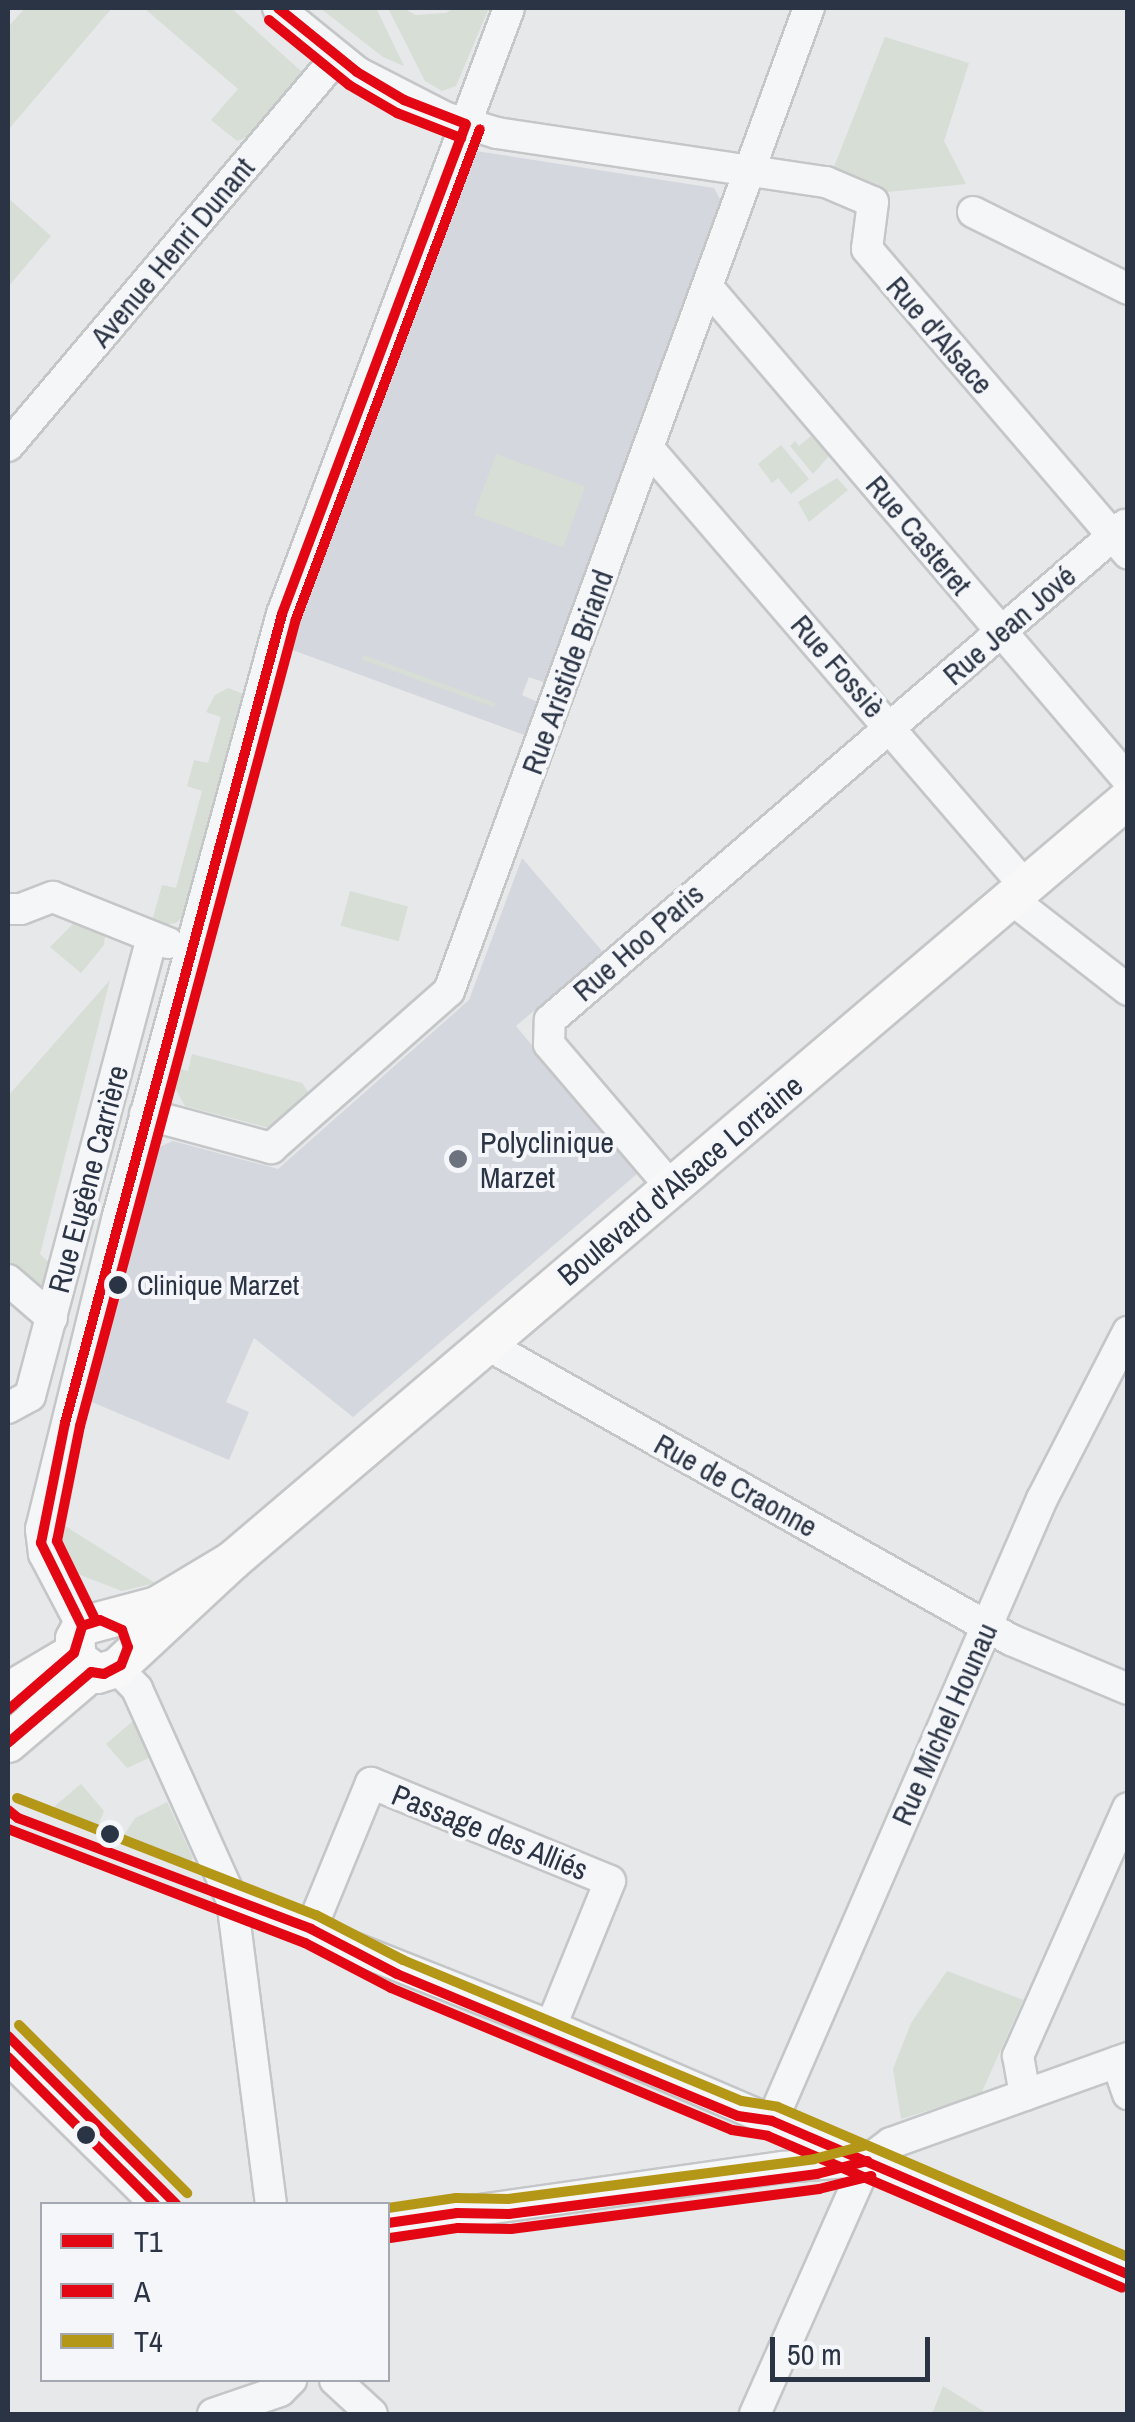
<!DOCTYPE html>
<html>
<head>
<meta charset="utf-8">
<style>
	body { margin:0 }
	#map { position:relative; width:1135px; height:2422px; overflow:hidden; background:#e6e8ea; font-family:"Archivo Narrow",sans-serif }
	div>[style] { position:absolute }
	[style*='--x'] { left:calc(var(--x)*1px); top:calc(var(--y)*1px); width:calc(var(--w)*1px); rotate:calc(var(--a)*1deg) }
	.built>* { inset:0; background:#d4d7dd }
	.green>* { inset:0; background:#d6ded6; transform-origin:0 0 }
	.roads { filter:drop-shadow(2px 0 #c4c6c8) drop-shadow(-2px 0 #c4c6c8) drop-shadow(0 2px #c4c6c8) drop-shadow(0 -2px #c4c6c8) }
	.minor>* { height:30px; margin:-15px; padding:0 15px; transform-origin:15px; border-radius:15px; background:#f5f6f7 }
	.major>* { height:38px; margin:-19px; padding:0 19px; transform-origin:19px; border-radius:19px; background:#f8f8f8 }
	.bus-1>* { height:10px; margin:-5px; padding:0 5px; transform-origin:5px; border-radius:5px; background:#e30613 }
	.bus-2>* { height:10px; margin:-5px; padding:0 5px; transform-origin:5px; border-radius:5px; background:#e30613 }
	.bus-3>* { height:10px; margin:-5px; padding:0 5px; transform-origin:5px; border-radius:5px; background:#b59718 }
	.dots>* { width:28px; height:28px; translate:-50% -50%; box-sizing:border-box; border:5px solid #f4f6f9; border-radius:50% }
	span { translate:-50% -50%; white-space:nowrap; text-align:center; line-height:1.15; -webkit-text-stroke:8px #f4f6f9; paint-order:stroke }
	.bus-label { font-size:28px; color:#2b3445 }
	.left { translate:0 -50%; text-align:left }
	.street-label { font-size:30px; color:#2b3445 }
	.poi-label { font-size:30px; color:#2b3445 }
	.frame { position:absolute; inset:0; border:10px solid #2b3445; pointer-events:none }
	.legend { position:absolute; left:40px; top:2202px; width:350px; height:180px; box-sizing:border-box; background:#f4f6f9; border:2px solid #a4a8b1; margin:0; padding:12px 18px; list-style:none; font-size:30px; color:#2b3445 }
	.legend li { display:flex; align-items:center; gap:20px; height:50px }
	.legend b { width:50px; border:2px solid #a4a8b1 }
	.scale { position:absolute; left:770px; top:2337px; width:160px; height:45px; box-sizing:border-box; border:5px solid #2b3445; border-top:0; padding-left:12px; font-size:30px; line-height:35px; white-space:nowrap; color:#2b3445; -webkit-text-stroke:8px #f4f6f9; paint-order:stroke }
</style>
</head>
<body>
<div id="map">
	<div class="built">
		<i style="clip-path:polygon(476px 151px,714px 188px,722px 203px,546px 683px,529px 677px,522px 695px,540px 703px,527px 736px,287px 648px)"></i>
		<i style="clip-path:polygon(522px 858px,603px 952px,516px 1026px,638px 1173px,353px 1417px,254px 1338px,226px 1402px,249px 1412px,229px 1460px,87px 1400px,148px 1152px,173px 1141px,278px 1169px,469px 1000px)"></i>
	</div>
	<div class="green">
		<i style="clip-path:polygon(25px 8px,112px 8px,8px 130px,8px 27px)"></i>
		<i style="clip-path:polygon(144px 8px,231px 8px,302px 72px,248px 137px,237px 141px,211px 120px,238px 89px)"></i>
		<i style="clip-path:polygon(320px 8px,376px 8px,404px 66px,383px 57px)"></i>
		<i style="clip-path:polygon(388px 8px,404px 8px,415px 15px,446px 13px,454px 8px,489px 8px,456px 86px,442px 91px,425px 81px)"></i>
		<i style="clip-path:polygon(885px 37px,969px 63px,944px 141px,966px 184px,878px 193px,832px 172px)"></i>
		<i style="clip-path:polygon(8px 198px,51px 236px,8px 287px)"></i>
		<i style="clip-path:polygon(811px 436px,829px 456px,813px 474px,790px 446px,795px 441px,799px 446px)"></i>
		<i style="clip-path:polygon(781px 445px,809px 479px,791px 494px,778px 478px,772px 483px,758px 464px)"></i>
		<i style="left:496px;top:454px;width:95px;height:65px;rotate:20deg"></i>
		<i style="clip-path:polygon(837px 478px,848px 490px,809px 522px,798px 502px)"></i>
		<i style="left:364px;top:655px;width:140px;height:5px;rotate:20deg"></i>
		<i style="clip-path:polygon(228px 688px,243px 694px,183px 917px,176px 923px,161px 925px,152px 921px,162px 885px,176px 888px,202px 791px,187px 786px,194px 760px,208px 763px,221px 717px,206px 712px,215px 695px)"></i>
		<i style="left:350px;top:891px;width:60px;height:36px;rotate:15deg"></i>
		<i style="clip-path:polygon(74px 923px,105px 935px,104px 945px,81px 973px,50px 947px)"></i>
		<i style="clip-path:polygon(110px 980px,40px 1254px,57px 1270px,44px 1295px,8px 1269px,8px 1096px)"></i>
		<i style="clip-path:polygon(192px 1054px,302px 1083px,308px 1092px,269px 1128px,185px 1106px,175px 1088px,180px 1069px,188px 1071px)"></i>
		<i style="clip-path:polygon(62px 1524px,155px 1583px,122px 1591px,78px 1574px,63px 1556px)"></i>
		<i style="clip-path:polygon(133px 1721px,149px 1758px,127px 1768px,106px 1744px)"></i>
		<i style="clip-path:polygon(81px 1784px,104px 1811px,96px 1830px,49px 1811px)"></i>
		<i style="clip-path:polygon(167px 1802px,193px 1858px,186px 1866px,121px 1840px,135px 1818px)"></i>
		<i style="clip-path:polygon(947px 1971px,1023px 2000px,981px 2094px,901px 2119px,893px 2069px,911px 2023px)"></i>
		<i style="clip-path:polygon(943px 2386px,988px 2414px,932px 2414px)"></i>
	</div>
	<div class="roads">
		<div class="minor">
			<i style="--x:278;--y:8;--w:102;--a:39"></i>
			<i style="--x:357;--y:72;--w:98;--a:27.3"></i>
			<i style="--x:444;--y:117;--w:55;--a:16.8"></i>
			<i style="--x:497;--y:133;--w:333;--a:8.5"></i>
			<i style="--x:826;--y:182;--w:51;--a:23.1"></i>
			<i style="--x:873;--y:202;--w:47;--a:97.3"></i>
			<i style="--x:867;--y:249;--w:401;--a:49.4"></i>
			<i style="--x:973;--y:212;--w:173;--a:26.4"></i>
			<i style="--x:710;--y:290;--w:644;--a:49.53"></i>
			<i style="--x:8;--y:446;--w:509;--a:-49.78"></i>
			<i style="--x:649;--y:449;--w:576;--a:49.29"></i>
			<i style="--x:1010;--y:898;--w:150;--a:37.9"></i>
			<i style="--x:8;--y:909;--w:13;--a:0"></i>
			<i style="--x:21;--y:909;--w:34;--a:-21"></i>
			<i style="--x:53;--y:897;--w:124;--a:21.8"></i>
			<i style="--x:145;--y:1114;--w:131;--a:15.1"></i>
			<i style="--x:271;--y:1148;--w:237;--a:-41.4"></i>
			<i style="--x:449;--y:991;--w:1047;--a:-69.89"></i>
			<i style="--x:671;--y:1187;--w:188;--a:-130.5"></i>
			<i style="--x:549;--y:1044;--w:24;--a:-88"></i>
			<i style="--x:550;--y:1020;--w:759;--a:-40.72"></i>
			<i style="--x:8;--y:1280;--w:58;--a:40.8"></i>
			<i style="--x:486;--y:1344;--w:603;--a:29.41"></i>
			<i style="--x:1011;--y:1640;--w:127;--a:22.7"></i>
			<i style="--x:8;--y:1408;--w:25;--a:-29"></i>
			<i style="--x:30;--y:1396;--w:475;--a:-75.1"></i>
			<i style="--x:82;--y:1626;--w:81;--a:-117.8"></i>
			<i style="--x:44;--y:1554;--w:25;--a:-97"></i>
			<i style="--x:41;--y:1529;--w:322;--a:-76.2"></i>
			<i style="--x:118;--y:1216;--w:624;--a:-74.76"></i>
			<i style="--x:282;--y:614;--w:647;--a:-69.46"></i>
			<i style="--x:117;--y:1668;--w:29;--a:46"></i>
			<i style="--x:137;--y:1689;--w:231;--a:65.8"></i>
			<i style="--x:232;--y:1900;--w:306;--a:82.7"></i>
			<i style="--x:232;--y:1900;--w:343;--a:21.6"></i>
			<i style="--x:551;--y:2026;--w:628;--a:23.26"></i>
			<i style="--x:311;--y:1929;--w:158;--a:-67.7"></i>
			<i style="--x:371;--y:1783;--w:258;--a:22.3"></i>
			<i style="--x:610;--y:1881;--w:157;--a:112.1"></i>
			<i style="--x:8;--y:2058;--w:208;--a:44.6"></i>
			<i style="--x:1117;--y:2062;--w:34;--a:71"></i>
			<i style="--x:1025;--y:2095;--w:40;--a:-100"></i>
			<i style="--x:1018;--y:2056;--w:271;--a:-66.1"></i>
			<i style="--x:772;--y:2121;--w:678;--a:-66.54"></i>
			<i style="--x:1042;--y:1499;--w:188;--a:-62.8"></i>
			<i style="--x:867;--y:2161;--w:30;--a:-37"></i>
			<i style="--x:891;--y:2143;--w:252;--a:-19.7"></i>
			<i style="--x:388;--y:2223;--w:399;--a:-8.1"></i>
			<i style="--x:783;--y:2167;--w:76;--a:-4.5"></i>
			<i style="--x:335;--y:2380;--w:50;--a:42.6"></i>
			<i style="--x:213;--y:2414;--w:71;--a:-18.9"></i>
			<i style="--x:280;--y:2391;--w:16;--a:-45"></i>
			<i style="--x:755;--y:2414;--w:277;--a:-66.1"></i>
		</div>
		<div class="major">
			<i style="--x:232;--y:1561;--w:87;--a:149"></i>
			<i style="--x:157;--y:1606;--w:78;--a:165.1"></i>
			<i style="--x:82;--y:1626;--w:15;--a:118"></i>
			<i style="--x:75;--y:1639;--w:20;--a:84"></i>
			<i style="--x:77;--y:1659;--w:25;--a:37"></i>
			<i style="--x:97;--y:1674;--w:21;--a:-17"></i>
			<i style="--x:117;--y:1668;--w:157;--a:-42.9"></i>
			<i style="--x:232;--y:1561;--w:1176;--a:-40.38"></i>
			<i style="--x:8;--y:1692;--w:77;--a:-30.6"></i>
			<i style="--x:8;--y:1743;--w:109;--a:-40.5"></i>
		</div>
	</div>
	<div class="bus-1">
		<i style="--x:278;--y:8;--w:102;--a:39"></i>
		<i style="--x:357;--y:72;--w:55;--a:30.8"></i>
		<i style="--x:404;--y:100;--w:66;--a:21.2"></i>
		<i style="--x:82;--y:1626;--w:93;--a:-116.3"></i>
		<i style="--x:41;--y:1543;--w:122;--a:-78.7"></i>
		<i style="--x:65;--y:1423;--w:838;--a:-74.98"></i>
		<i style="--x:282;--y:614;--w:523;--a:-69.42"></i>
		<i style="--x:8;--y:1710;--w:87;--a:-40.8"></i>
		<i style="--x:74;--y:1653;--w:28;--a:-73"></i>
		<i style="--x:82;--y:1626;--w:19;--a:-18"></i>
		<i style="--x:100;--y:1620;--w:24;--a:24"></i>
		<i style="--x:122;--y:1630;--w:18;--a:71"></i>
		<i style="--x:128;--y:1647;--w:19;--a:111"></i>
		<i style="--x:121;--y:1665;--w:19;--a:152"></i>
		<i style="--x:104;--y:1674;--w:13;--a:-171"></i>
		<i style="--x:91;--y:1672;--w:109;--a:139.5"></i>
		<i style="--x:8;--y:1810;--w:13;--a:39"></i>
		<i style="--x:18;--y:1818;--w:313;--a:20.7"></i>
		<i style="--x:311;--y:1929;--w:97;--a:27.6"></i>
		<i style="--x:397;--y:1974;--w:369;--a:22.6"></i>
		<i style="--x:738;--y:2116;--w:34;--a:8"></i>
		<i style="--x:772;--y:2121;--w:387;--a:23.3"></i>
		<i style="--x:8;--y:2036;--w:238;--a:45"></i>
		<i style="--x:388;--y:2223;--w:70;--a:-8.2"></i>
		<i style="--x:457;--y:2213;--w:52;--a:1.1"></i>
		<i style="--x:509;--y:2214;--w:311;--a:-7.4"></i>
		<i style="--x:817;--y:2174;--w:52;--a:-14.6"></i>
	</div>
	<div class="bus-2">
		<i style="--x:269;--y:20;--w:103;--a:39.1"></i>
		<i style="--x:349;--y:85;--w:56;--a:30.3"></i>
		<i style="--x:397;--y:113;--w:69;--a:21.3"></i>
		<i style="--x:95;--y:1619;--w:87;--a:-116"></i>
		<i style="--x:57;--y:1541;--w:117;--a:-78.7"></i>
		<i style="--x:80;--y:1426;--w:835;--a:-75.02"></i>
		<i style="--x:296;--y:619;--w:523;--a:-69.42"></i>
		<i style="--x:8;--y:1829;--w:318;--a:21"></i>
		<i style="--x:305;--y:1943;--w:97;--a:27.6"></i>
		<i style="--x:391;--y:1988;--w:369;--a:22.6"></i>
		<i style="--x:732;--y:2130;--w:36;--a:9"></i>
		<i style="--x:768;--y:2136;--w:385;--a:23.2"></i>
		<i style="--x:8;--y:2057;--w:208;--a:45"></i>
		<i style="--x:390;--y:2238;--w:69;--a:-8.4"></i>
		<i style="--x:458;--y:2228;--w:53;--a:1.1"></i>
		<i style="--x:511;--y:2229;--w:311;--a:-7.4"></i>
		<i style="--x:819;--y:2189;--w:54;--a:-14"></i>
	</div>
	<div class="bus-3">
		<i style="--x:17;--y:1798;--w:321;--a:21.4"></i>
		<i style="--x:316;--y:1915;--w:98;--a:27.3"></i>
		<i style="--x:403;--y:1960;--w:367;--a:22.6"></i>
		<i style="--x:742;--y:2101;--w:36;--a:9"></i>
		<i style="--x:778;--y:2107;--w:381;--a:23.2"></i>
		<i style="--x:19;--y:2025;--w:238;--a:45"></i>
		<i style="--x:388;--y:2208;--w:69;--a:-8.4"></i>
		<i style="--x:456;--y:2198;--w:52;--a:1.1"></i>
		<i style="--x:508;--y:2199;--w:309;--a:-7.4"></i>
		<i style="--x:814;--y:2159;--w:51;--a:-14.9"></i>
	</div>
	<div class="dots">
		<i style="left:458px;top:1159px;background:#6c737f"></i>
		<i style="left:118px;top:1285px;background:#2b3445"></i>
		<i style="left:110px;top:1834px;background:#2b3445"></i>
		<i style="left:86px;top:2135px;background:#2b3445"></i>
	</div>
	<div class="bus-label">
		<span class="left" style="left:137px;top:1285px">Clinique Marzet</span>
	</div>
	<div class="street-label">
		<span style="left:172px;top:252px;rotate:-50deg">Avenue Henri Dunant</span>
		<span style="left:940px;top:335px;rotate:49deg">Rue d'Alsace</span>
		<span style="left:919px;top:535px;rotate:50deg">Rue Casteret</span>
		<span style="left:1009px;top:625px;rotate:-41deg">Rue Jean Jové</span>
		<span style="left:838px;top:666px;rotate:49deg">Rue Fossiè</span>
		<span style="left:567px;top:672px;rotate:-70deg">Rue Aristide Briand</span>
		<span style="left:638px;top:942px;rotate:-41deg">Rue Hoo Paris</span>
		<span style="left:88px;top:1179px;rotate:-75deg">Rue Eugène Carrière</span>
		<span style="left:680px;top:1180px;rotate:-40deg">Boulevard d'Alsace Lorraine</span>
		<span style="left:736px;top:1485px;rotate:29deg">Rue de Craonne</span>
		<span style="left:944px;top:1724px;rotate:-66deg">Rue Michel Hounau</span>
		<span style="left:490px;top:1832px;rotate:22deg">Passage des Alliés</span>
	</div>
	<div class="poi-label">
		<span class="left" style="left:480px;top:1159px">Polyclinique<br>Marzet</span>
	</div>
	<div class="frame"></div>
	<ul class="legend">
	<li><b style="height:12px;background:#e30613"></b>T1</li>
	<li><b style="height:12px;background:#e30613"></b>A</li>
	<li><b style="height:12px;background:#b59718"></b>T4</li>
	</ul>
	<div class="scale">50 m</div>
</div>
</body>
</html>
